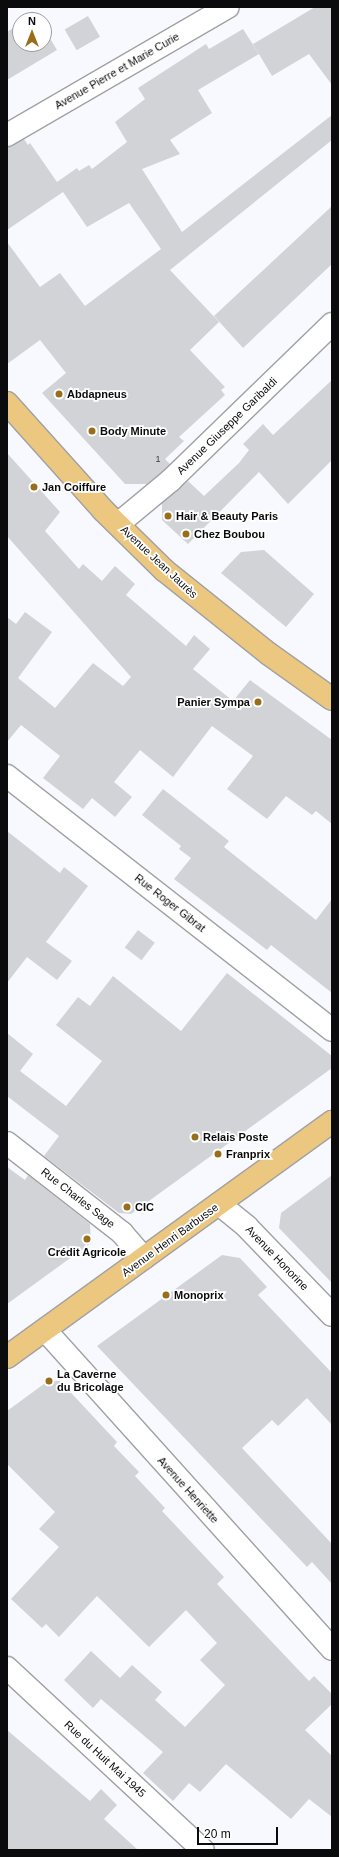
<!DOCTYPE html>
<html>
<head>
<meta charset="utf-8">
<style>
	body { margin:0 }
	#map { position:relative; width:339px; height:1857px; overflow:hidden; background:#f8f9fe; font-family:Helvetica,sans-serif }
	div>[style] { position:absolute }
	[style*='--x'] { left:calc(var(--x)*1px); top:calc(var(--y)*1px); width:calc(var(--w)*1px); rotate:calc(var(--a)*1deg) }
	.building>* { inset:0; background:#d1d3d7; transform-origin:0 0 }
	.roads { filter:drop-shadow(1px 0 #a0a1a5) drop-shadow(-1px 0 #a0a1a5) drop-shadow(0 1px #a0a1a5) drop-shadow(0 -1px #a0a1a5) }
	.street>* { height:22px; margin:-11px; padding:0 11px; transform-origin:11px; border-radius:11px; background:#fff }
	.primary>* { height:22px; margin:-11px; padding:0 11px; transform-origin:11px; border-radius:11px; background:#ebc77f }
	.dots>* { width:11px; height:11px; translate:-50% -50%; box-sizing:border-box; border:2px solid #fff; border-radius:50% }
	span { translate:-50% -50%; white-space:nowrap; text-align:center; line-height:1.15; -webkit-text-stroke:3.5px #fff; paint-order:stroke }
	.number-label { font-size:9px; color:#3c3d40 }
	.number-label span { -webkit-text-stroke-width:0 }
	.street-label { font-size:11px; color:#0b0b0d }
	.poi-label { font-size:11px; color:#0b0b0d; font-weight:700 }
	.left { translate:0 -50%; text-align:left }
	.right { translate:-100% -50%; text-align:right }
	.frame { position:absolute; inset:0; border:8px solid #0b0b0d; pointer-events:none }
	.north { position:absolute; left:12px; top:12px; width:40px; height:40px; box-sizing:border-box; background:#fff; border:1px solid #9d9d9e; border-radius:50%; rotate:0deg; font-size:11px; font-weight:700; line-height:16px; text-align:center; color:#0b0b0d }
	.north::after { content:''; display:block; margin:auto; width:14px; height:18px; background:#986e1b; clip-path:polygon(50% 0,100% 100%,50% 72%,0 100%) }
	.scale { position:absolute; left:197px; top:1827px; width:81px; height:18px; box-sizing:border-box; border:2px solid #0b0b0d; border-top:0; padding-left:5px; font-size:12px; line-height:14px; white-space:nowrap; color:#0b0b0d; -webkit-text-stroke:3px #fff; paint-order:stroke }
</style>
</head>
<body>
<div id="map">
	<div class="building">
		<i style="clip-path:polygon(315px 7px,332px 7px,332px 85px,309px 54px,272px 76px,253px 44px)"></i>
		<i style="left:88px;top:16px;width:24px;height:27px;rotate:60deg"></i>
		<i style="clip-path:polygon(20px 24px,20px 44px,44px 44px,44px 28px,57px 50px,7px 80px,7px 32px)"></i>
		<i style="clip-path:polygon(243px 29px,259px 54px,198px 90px,212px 113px,170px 140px,180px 154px,142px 169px,182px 232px,332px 115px,332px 140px,170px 270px,219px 322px,190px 350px,225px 387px,221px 390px,225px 395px,179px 437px,184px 441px,165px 459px,170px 464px,163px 471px,147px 484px,125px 484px,42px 393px,66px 373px,40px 340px,7px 364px,7px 242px,40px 287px,60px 273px,85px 306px,161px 249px,129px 203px,87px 227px,63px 192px,7px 230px,7px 147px,24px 139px,28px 145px,30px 143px,57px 182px,77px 168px,79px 171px,89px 165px,92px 169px,127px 142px,115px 122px,145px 99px,138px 88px,206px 44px,209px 49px)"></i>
		<i style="clip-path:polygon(332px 206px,332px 264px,243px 348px,214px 316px)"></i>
		<i style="clip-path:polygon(332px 380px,332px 460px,288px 504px,259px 472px,188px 544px,162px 520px,162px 503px,188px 481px,204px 496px,239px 463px,249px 450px,243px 444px,263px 424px,273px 435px)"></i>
		<i style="clip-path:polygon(7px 453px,60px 512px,45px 531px,79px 569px,83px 564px,102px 581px,115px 566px,135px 584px,126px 595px,186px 646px,194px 635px,210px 649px,193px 669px,233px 701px,250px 680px,332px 740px,332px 824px,316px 811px,312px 815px,286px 796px,267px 819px,227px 789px,253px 756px,212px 726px,173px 777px,140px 750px,114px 782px,132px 797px,115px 817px,92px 798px,83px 809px,43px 778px,60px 756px,21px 725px,7px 742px,7px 617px,16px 624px,25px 612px,52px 632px,18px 678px,55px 708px,93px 663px,123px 686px,131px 677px,7px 536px)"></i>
		<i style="clip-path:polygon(264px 550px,314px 594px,286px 627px,221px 573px,241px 552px)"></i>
		<i style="clip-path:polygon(163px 789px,229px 841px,224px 847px,316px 920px,332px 899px,332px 993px,271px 945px,267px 950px,174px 879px,191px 858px,179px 849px,181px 846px,142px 815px)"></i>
		<i style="clip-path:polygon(7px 831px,60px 873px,64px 867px,88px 886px,46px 942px,72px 961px,57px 980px,27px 957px,7px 983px)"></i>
		<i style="left:138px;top:930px;width:21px;height:22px;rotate:37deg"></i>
		<i style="clip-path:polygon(227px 973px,332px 1056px,332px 1068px,131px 1214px,119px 1213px,44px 1156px,59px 1136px,7px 1096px,7px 1033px,33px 1054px,20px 1071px,66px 1106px,102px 1061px,56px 1025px,78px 997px,90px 1006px,113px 976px,181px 1031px)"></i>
		<i style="clip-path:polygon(7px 1167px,25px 1180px,28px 1175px,90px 1224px,91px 1243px,7px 1304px)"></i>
		<i style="clip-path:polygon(332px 1175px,332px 1283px,279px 1228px,281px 1213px)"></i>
		<i style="clip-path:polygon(222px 1255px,240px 1258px,267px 1287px,258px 1295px,332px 1373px,332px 1425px,307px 1398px,278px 1426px,272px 1420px,242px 1448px,332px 1544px,332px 1584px,312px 1562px,307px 1567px,97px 1346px)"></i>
		<i style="clip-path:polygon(48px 1381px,60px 1381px,117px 1442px,114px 1446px,139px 1472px,135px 1476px,165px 1508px,162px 1511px,224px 1577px,217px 1584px,309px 1681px,314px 1676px,332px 1694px,332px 1704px,305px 1730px,332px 1756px,332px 1817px,309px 1799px,291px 1819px,226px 1764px,200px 1792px,189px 1783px,173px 1801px,143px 1773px,163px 1752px,101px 1699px,93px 1708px,64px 1680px,91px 1651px,120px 1678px,132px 1665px,162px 1692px,155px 1700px,185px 1727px,225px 1685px,200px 1660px,217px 1643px,186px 1610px,149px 1647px,97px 1596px,59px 1637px,46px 1624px,42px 1628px,11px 1599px,59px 1547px,39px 1529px,55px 1512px,7px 1464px,7px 1411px)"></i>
		<i style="clip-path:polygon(7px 1730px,90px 1801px,101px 1789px,117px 1805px,104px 1819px,138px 1850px,7px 1850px)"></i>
	</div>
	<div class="roads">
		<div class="street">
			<i style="--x:7;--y:135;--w:255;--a:-30.1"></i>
			<i style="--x:118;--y:524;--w:69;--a:-39.7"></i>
			<i style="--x:171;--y:480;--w:224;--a:-44.1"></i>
			<i style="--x:7;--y:776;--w:412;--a:38"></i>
			<i style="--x:7;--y:1143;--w:146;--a:38"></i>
			<i style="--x:122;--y:1233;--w:33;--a:49"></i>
			<i style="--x:219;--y:1204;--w:36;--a:39"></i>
			<i style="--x:247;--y:1227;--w:122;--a:46"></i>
			<i style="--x:45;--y:1330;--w:429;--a:48"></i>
			<i style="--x:7;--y:1668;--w:267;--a:42.9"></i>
		</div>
		<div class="primary">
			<i style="--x:7;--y:403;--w:145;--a:48.1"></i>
			<i style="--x:104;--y:511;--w:84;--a:44.5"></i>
			<i style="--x:164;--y:570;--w:134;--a:38.7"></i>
			<i style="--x:269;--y:654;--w:77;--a:35.5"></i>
			<i style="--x:7;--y:1357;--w:401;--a:-35.9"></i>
		</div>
	</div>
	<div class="dots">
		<i style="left:59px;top:394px;background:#986e1b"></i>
		<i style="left:92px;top:431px;background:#986e1b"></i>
		<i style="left:34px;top:487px;background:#986e1b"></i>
		<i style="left:168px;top:516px;background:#986e1b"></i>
		<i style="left:186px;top:534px;background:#986e1b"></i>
		<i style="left:258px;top:702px;background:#986e1b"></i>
		<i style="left:195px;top:1137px;background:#986e1b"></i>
		<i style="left:218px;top:1154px;background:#986e1b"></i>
		<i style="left:127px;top:1207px;background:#986e1b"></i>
		<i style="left:87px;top:1239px;background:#986e1b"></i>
		<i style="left:166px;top:1295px;background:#986e1b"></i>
		<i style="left:49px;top:1381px;background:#986e1b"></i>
	</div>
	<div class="number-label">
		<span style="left:158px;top:459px">1</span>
	</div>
	<div class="street-label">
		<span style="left:117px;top:71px;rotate:-30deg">Avenue Pierre et Marie Curie</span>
		<span style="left:227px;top:426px;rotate:-44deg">Avenue Giuseppe Garibaldi</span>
		<span style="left:159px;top:562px;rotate:43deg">Avenue Jean Jaurès</span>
		<span style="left:170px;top:903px;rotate:38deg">Rue Roger Gibrat</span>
		<span style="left:78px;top:1198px;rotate:38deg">Rue Charles Sage</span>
		<span style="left:170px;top:1240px;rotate:-36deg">Avenue Henri Barbusse</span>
		<span style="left:277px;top:1258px;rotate:46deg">Avenue Honorine</span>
		<span style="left:188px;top:1490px;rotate:48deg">Avenue Henriette</span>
		<span style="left:105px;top:1759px;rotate:43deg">Rue du Huit Mai 1945</span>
	</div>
	<div class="poi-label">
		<span class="left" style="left:67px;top:394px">Abdapneus</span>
		<span class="left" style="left:100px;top:431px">Body Minute</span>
		<span class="left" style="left:42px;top:487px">Jan Coiffure</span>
		<span class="left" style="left:176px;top:516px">Hair &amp; Beauty Paris</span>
		<span class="left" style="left:194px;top:534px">Chez Boubou</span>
		<span class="right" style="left:250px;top:702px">Panier Sympa</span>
		<span class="left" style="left:203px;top:1137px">Relais Poste</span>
		<span class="left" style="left:226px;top:1154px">Franprix</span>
		<span class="left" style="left:135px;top:1207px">CIC</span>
		<span style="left:87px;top:1252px">Crédit Agricole</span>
		<span class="left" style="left:174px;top:1295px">Monoprix</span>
		<span class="left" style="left:57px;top:1381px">La Caverne<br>du Bricolage</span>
	</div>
	<div class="frame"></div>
	<div class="north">N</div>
	<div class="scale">20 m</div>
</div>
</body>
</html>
